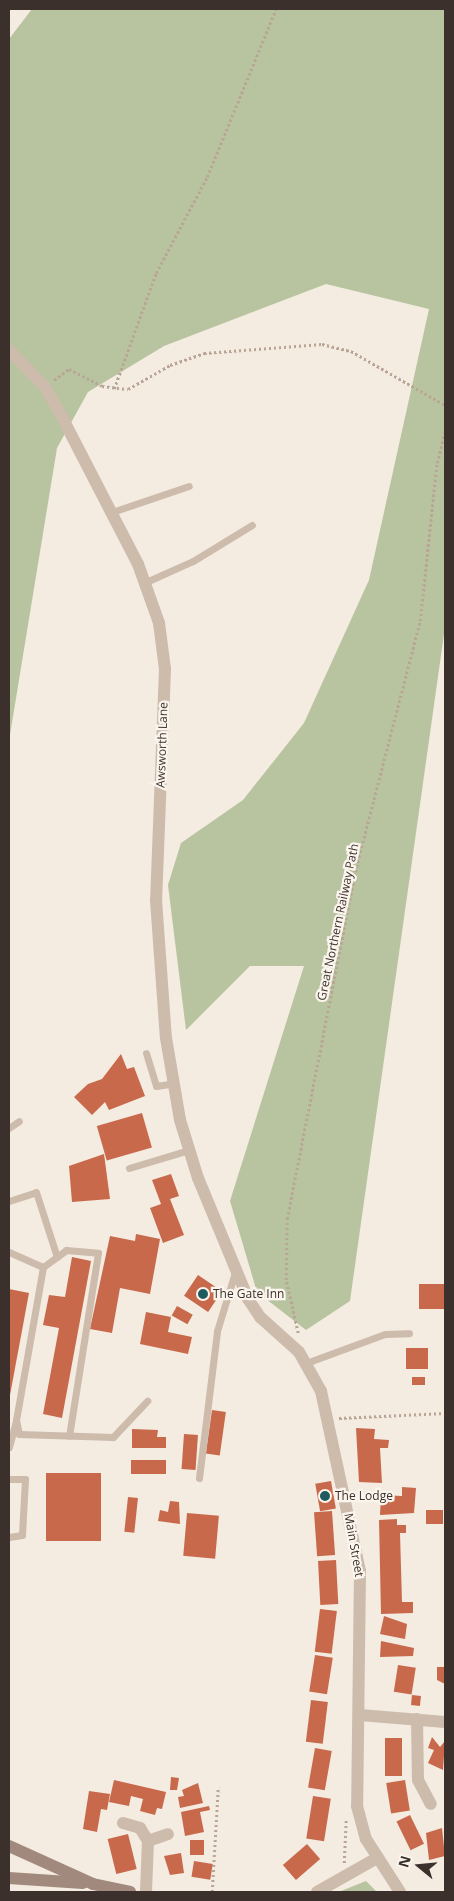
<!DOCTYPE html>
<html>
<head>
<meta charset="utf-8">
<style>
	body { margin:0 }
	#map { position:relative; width:454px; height:1901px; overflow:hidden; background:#f4ebe1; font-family:"Open Sans",sans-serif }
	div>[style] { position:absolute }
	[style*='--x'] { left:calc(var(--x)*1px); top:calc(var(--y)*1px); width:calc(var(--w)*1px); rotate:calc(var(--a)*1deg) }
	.green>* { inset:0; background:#b8c4a0 }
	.building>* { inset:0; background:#c8694b; transform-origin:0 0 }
	.path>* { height:2.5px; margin-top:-1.25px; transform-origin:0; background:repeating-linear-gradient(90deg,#b9a596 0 2.5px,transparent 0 5px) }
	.lane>* { height:7px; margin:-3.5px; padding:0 3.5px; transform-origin:3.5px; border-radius:3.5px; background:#cdbbac }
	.street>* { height:12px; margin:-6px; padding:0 6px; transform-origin:6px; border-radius:6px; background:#cdbbac }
	.secondary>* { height:12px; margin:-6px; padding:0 6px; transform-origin:6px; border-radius:6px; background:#a18a7d }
	.dots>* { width:14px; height:14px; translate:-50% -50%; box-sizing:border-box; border:2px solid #fbf5ee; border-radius:50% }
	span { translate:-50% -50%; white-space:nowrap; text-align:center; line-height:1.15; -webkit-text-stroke:4.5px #fbf5ee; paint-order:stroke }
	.street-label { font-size:12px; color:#3b302b }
	.poi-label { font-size:12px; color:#3b302b }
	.left { translate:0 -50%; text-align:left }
	.frame { position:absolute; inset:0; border:10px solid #3b302b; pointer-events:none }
	.north { position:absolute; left:394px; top:1841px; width:50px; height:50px; -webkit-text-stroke:4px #fbf5ee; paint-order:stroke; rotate:287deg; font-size:14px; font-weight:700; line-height:20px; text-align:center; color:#3b302b }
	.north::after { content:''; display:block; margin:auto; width:18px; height:22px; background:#3b302b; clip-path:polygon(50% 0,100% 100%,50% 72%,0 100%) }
</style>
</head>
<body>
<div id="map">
	<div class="green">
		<i style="clip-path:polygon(32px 9px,445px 9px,445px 627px,350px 1301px,306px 1330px,257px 1292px,230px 1201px,304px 966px,250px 966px,186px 1030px,168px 885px,181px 843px,243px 800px,304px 723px,369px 580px,429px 309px,326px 284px,164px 346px,88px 392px,57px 448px,9px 741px,9px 39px)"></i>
		<i style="clip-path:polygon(366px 1881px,377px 1892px,339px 1892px,341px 1891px)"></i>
	</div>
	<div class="building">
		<i style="clip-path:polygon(121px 1054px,127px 1069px,134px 1067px,145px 1096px,109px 1110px,105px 1102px,92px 1115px,74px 1097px,88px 1084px,102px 1079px)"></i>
		<i style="left:142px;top:1113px;width:36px;height:47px;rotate:74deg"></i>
		<i style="clip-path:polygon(104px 1154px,110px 1199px,72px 1202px,69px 1166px)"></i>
		<i style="clip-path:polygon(171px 1174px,179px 1196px,170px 1199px,184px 1235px,163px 1243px,150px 1208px,161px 1204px,152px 1180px)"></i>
		<i style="clip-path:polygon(136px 1234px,160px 1239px,150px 1294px,120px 1288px,112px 1333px,90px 1329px,110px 1236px,135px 1241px)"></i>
		<i style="clip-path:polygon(72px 1257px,91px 1261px,62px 1418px,43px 1414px,59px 1328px,43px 1325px,49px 1295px,65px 1297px)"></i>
		<i style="left:198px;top:1275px;width:29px;height:25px;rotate:34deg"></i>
		<i style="left:445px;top:1284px;width:25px;height:26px;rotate:90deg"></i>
		<i style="clip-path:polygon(9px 1289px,29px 1293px,10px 1395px,9px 1395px)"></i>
		<i style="left:177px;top:1306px;width:18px;height:11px;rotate:29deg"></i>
		<i style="clip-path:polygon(146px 1312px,171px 1317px,168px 1332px,192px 1337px,188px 1354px,140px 1344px)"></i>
		<i style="left:406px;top:1348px;width:22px;height:21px"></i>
		<i style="left:425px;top:1377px;width:8px;height:13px;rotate:90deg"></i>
		<i style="left:212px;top:1410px;width:14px;height:44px;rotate:8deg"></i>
		<i style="clip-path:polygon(356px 1428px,375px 1429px,374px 1439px,389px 1440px,388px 1448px,380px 1448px,382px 1483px,359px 1482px)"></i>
		<i style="clip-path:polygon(132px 1429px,158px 1430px,157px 1437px,166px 1437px,166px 1448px,132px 1448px)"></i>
		<i style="left:184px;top:1434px;width:14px;height:35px;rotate:4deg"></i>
		<i style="left:131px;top:1460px;width:35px;height:14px"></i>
		<i style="left:46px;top:1473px;width:55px;height:68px"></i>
		<i style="left:331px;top:1481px;width:28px;height:16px;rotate:80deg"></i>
		<i style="clip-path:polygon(402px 1487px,416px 1488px,414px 1513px,380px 1515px,381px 1495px,402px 1496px)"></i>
		<i style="left:128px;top:1497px;width:10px;height:35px;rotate:6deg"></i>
		<i style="clip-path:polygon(170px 1501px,179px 1502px,180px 1524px,158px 1521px,160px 1510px,168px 1512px)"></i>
		<i style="left:426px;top:1510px;width:17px;height:14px"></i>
		<i style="left:332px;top:1511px;width:44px;height:18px;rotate:86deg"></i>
		<i style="left:187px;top:1513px;width:32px;height:43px;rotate:5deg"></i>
		<i style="clip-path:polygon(397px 1519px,397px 1525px,406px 1525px,406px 1533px,400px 1533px,402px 1602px,413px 1602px,413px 1613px,381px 1614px,379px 1520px)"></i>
		<i style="left:336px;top:1560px;width:44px;height:18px;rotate:87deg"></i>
		<i style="left:320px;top:1609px;width:17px;height:43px;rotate:7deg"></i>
		<i style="clip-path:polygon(384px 1616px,407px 1624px,405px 1639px,380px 1634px)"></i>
		<i style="clip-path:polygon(381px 1641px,414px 1648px,413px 1656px,380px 1657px)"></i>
		<i style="left:315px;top:1655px;width:18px;height:37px;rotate:9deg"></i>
		<i style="left:398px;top:1665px;width:18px;height:27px;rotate:9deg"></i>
		<i style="clip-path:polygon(437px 1667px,445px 1667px,445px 1684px,437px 1680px)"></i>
		<i style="left:412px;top:1695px;width:9px;height:10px;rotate:6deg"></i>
		<i style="left:311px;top:1700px;width:17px;height:42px;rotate:7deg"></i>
		<i style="clip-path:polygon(432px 1737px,440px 1747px,445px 1741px,443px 1770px,428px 1763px,434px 1750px,428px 1748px)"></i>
		<i style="left:385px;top:1738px;width:17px;height:38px"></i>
		<i style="left:315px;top:1748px;width:17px;height:40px;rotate:10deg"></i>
		<i style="clip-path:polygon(171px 1777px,179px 1778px,177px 1790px,170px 1790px)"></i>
		<i style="clip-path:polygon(114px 1780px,166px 1792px,162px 1809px,157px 1808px,155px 1815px,140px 1811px,143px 1799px,131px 1796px,129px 1806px,109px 1802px)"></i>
		<i style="left:405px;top:1780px;width:31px;height:19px;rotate:81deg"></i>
		<i style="clip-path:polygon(198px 1783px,203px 1803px,180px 1808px,178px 1797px,184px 1796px,182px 1790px)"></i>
		<i style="clip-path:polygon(89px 1791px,110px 1794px,107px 1810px,101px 1809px,97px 1832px,83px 1829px)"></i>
		<i style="left:313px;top:1796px;width:18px;height:43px;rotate:9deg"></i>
		<i style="clip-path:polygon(209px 1806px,210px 1810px,200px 1812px,204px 1832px,185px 1836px,181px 1812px)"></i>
		<i style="left:410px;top:1815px;width:32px;height:15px;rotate:64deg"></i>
		<i style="clip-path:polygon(442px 1828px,445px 1856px,429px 1860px,426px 1833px)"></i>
		<i style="left:128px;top:1834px;width:36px;height:21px;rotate:76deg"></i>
		<i style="left:190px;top:1840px;width:14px;height:15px"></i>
		<i style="left:307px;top:1844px;width:20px;height:32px;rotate:49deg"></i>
		<i style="clip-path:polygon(181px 1853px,184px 1873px,170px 1875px,164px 1856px)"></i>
		<i style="left:194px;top:1861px;width:19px;height:16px;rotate:9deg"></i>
	</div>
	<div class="path">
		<i style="--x:54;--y:380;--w:19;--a:-36"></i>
		<i style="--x:69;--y:369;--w:37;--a:27"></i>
		<i style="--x:102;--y:386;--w:26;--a:7"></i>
		<i style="--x:128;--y:389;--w:48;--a:-29.7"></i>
		<i style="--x:170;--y:365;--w:36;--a:-19"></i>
		<i style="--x:204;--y:353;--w:118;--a:-4.4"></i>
		<i style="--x:322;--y:344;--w:30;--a:14"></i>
		<i style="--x:351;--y:351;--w:108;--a:29.9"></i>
		<i style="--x:114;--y:389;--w:123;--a:-70.1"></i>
		<i style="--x:156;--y:273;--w:109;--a:-62"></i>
		<i style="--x:207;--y:177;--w:182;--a:-67.7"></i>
		<i style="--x:298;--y:1333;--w:54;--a:-102.8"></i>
		<i style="--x:286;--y:1280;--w:61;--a:-89.1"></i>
		<i style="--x:287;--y:1219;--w:354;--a:-78.9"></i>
		<i style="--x:355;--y:872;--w:259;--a:-75.5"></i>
		<i style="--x:420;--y:621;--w:159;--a:-83.9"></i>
		<i style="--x:437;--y:463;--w:33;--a:-76"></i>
		<i style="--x:339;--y:1418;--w:106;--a:-2.7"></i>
		<i style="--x:344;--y:1863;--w:44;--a:-87.4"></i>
		<i style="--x:212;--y:1892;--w:105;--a:-86.7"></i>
	</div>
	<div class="lane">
		<i style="--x:112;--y:512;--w:81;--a:-18.7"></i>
		<i style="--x:146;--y:582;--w:51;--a:-24.1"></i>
		<i style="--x:193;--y:561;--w:69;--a:-31.4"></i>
		<i style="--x:146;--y:1053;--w:34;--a:73"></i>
		<i style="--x:156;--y:1086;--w:18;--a:-9"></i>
		<i style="--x:9;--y:1128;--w:12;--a:-35"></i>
		<i style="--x:129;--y:1168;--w:63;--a:-16.7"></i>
		<i style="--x:9;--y:1201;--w:28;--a:-18"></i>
		<i style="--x:36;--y:1192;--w:68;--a:72.1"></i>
		<i style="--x:9;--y:1252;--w:37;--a:24"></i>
		<i style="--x:43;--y:1267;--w:155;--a:100"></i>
		<i style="--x:16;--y:1420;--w:14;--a:78"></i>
		<i style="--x:19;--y:1434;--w:94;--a:1.8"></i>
		<i style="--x:113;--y:1437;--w:50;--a:-46.6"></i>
		<i style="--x:43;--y:1267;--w:29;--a:-36"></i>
		<i style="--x:66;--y:1250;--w:32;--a:5"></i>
		<i style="--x:98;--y:1253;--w:185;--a:99"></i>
		<i style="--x:306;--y:1363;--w:84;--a:-20.2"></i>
		<i style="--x:385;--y:1334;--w:24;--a:-2"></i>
		<i style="--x:9;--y:1447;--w:27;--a:-75"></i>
		<i style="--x:199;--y:1478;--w:148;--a:-83"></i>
		<i style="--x:217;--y:1331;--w:62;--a:-73"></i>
		<i style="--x:9;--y:1479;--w:16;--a:0"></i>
		<i style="--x:25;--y:1479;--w:56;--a:93.1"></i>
		<i style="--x:22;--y:1535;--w:13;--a:171"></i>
	</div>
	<div class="street">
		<i style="--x:9;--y:350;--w:52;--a:45.8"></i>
		<i style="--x:45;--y:387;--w:34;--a:60"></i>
		<i style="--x:62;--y:417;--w:165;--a:62.7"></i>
		<i style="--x:138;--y:564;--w:63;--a:70.4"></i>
		<i style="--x:159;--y:623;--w:46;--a:82.6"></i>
		<i style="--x:165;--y:669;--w:231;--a:92.2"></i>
		<i style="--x:156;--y:900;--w:138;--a:85.9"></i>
		<i style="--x:166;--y:1038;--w:83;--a:80.3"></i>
		<i style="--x:180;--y:1120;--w:61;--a:72.8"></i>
		<i style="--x:198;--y:1178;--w:131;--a:67.5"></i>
		<i style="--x:248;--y:1299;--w:22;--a:56"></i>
		<i style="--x:260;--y:1317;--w:52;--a:41.9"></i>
		<i style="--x:299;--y:1352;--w:45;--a:60.6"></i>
		<i style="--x:321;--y:1391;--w:184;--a:77.8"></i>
		<i style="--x:360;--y:1571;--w:235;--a:90.7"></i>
		<i style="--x:357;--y:1806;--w:34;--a:75"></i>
		<i style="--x:366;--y:1839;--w:63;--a:57.3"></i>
		<i style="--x:360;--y:1715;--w:85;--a:4.7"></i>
		<i style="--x:417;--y:1719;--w:61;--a:89.1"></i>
		<i style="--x:418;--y:1780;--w:27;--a:62"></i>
		<i style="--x:123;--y:1823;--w:18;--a:16"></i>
		<i style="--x:140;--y:1828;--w:15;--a:58"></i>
		<i style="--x:148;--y:1841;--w:21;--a:-19"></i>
		<i style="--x:146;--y:1892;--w:51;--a:-87.8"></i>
		<i style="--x:317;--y:1892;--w:69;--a:-29.5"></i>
	</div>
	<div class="secondary">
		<i style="--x:9;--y:1846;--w:92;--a:24.3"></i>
		<i style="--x:93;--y:1884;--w:38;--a:12"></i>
		<i style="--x:9;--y:1878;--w:74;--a:3.9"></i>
	</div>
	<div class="dots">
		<i style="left:203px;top:1294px;background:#1f5a5e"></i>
		<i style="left:325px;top:1496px;background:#1f5a5e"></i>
	</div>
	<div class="street-label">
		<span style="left:162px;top:745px;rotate:-88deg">Awsworth Lane</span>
		<span style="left:338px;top:922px;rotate:-78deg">Great Northern Railway Path</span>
		<span style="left:354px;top:1545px;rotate:80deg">Main Street</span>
	</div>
	<div class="poi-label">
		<span class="left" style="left:213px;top:1294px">The Gate Inn</span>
		<span class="left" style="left:335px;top:1496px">The Lodge</span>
	</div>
	<div class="frame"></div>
	<div class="north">N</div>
</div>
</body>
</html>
